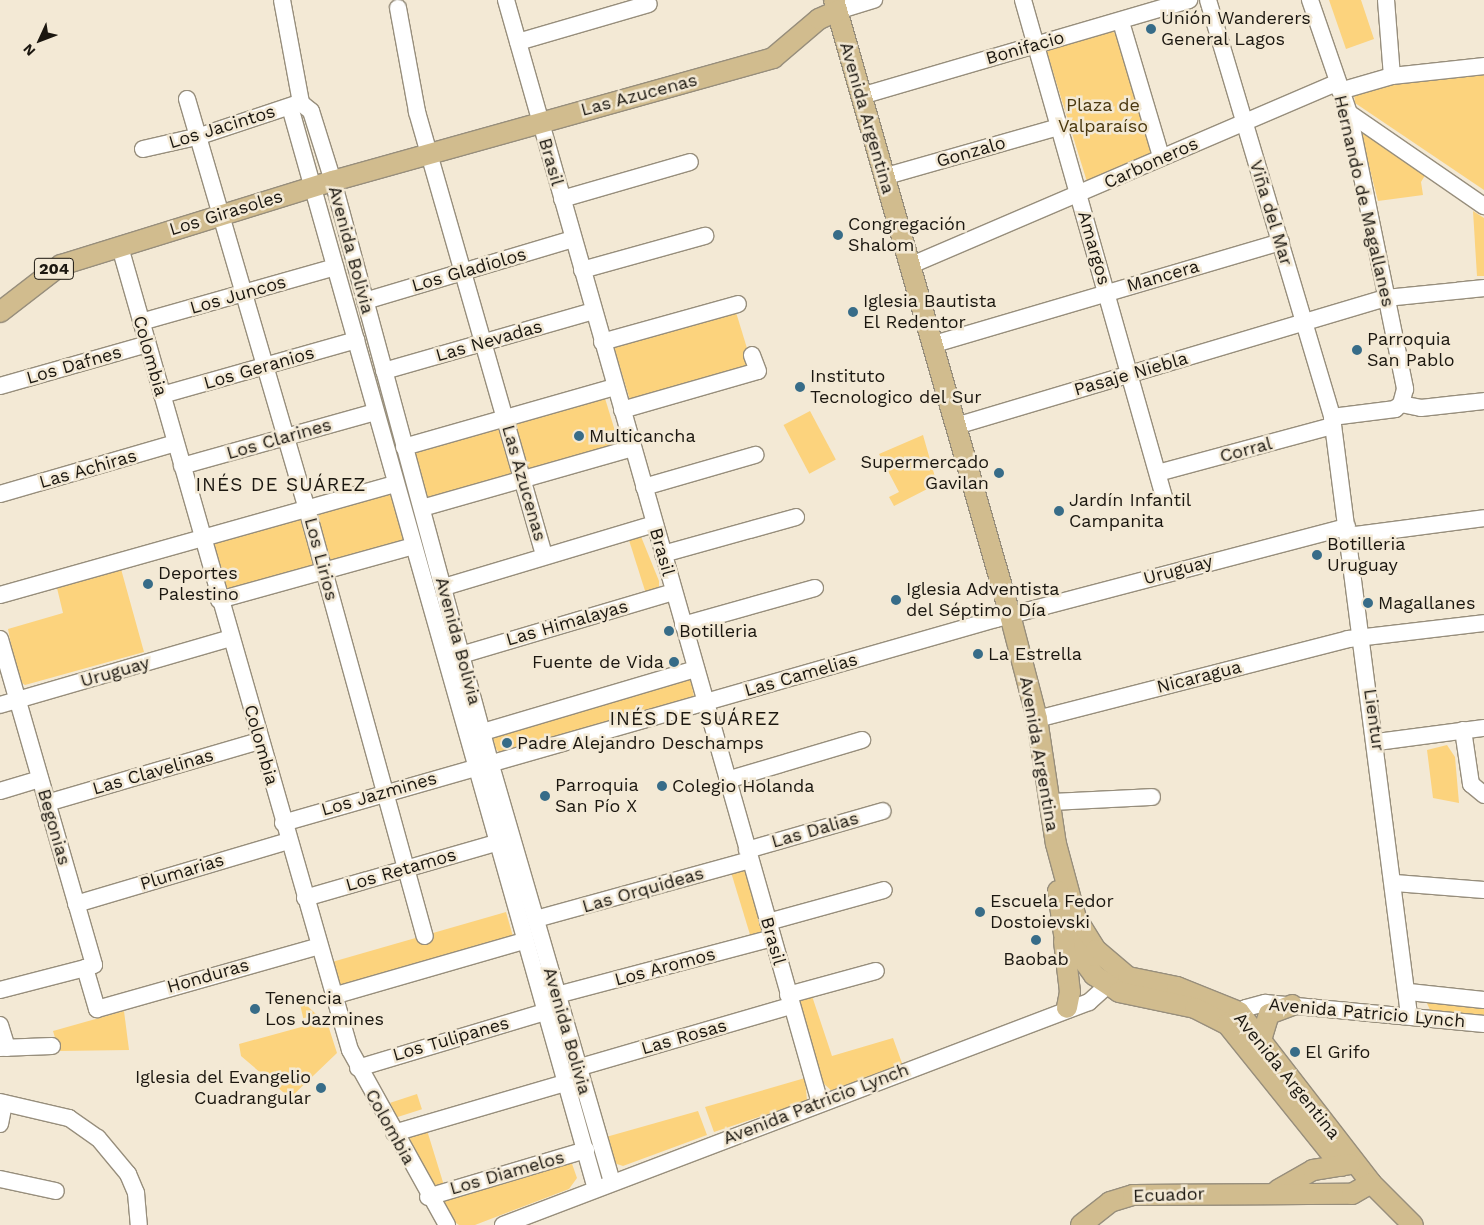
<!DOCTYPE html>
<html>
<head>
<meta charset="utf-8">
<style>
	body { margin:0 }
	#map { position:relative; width:1484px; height:1225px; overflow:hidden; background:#f3e9d5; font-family:"Work Sans",sans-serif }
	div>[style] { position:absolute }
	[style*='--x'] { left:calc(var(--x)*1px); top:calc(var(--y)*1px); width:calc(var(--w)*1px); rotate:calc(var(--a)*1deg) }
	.green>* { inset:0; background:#fcd37d; transform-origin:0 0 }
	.roads { filter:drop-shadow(1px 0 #978e7c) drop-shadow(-1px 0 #978e7c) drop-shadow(0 1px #978e7c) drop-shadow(0 -1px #978e7c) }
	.minor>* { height:16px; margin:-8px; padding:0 8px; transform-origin:8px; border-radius:8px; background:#fff }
	.major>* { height:20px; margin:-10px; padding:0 10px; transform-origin:10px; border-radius:10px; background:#d1bc8e }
	.dots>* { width:14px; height:14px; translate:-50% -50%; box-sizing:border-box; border:2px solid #f3e9d5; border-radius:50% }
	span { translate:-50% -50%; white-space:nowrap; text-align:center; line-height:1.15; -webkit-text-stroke:5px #f3e9d5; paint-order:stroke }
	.shield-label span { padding:1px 4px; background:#f3e9d5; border:1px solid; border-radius:4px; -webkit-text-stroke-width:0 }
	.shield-label { font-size:16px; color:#1b1710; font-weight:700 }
	.poi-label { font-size:18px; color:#1b1710 }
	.left { translate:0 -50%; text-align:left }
	.right { translate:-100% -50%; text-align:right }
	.street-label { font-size:18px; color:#1b1710 }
	.park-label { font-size:18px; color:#4a380f }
	.neighbourhood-label { font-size:19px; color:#1b1710; letter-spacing:1px }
	.north { position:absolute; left:15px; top:15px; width:50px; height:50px; -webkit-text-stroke:4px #f3e9d5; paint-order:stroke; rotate:227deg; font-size:14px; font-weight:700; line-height:20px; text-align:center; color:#1b1710 }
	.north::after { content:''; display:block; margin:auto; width:18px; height:22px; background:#1b1710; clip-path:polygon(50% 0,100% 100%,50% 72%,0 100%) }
</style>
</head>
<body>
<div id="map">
	<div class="green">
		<i style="clip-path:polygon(1329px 0,1361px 0,1374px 39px,1346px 49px)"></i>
		<i style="clip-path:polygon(1111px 30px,1120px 38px,1153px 156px,1088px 185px,1046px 49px)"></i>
		<i style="clip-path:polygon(1484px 75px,1484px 190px,1355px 103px,1354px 93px,1394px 84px)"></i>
		<i style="clip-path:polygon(1359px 127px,1427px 172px,1421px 182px,1423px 195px,1378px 201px)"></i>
		<i style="clip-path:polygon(1473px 211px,1484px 218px,1484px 276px,1477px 276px)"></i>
		<i style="left:735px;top:309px;width:61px;height:127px;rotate:73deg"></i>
		<i style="left:604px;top:395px;width:53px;height:204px;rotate:73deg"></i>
		<i style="left:810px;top:411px;width:55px;height:30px;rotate:62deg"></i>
		<i style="clip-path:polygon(923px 435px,937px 484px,894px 506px,889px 497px,899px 492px,879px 454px)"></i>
		<i style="left:394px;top:489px;width:55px;height:188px;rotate:75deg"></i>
		<i style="clip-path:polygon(640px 534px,659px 581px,659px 590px,646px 594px,628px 537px)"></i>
		<i style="clip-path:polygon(121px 569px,144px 652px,25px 685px,18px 680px,8px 629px,63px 613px,57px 588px)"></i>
		<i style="clip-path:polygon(690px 676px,694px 697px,686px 701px,501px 754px,496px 749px,492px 734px)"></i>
		<i style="clip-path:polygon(1447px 745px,1455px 757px,1459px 803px,1433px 798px,1427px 750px)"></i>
		<i style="left:744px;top:867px;width:73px;height:14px;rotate:73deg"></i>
		<i style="left:506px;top:912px;width:29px;height:181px;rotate:74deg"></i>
		<i style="clip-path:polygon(811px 993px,832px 1056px,893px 1038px,903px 1066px,833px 1092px,822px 1082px,797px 997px)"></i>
		<i style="clip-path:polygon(1426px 1001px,1484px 1007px,1484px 1017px,1430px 1010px)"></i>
		<i style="clip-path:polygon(304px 1003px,328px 1025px,337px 1053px,290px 1098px,241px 1056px,239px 1044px,305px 1026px,300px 1004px)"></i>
		<i style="clip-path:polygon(124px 1011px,129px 1050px,59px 1051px,53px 1031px)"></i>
		<i style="clip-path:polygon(805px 1078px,807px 1101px,714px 1132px,705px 1107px)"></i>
		<i style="left:417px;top:1094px;width:16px;height:28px;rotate:72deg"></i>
		<i style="clip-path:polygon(698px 1111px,707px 1135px,623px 1166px,614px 1163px,606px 1137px)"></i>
		<i style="clip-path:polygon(426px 1127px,446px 1192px,570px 1158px,577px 1178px,569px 1189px,475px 1225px,459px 1225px,443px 1214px,400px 1135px)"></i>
	</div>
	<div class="roads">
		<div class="minor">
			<i style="--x:282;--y:0;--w:105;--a:79.5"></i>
			<i style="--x:506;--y:0;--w:1147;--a:74.11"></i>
			<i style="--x:1023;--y:0;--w:517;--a:74.16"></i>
			<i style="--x:1208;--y:0;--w:435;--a:73.4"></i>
			<i style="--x:1332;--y:417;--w:603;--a:82.66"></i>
			<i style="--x:1310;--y:0;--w:120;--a:71"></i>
			<i style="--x:1349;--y:113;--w:282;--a:78.5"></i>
			<i style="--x:1405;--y:389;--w:16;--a:105"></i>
			<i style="--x:1386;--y:0;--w:76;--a:85.5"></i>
			<i style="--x:1392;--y:76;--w:93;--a:-6.2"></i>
			<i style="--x:398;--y:8;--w:106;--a:79.6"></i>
			<i style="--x:417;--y:112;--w:460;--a:74"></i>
			<i style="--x:837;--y:11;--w:39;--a:-17"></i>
			<i style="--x:1121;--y:22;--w:140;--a:73.4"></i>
			<i style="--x:518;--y:42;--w:136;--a:-16.2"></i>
			<i style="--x:1340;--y:91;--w:54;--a:-16.1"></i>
			<i style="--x:861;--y:96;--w:342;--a:-16.3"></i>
			<i style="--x:187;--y:99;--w:427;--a:73.7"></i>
			<i style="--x:307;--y:509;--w:443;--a:74.6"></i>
			<i style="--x:301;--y:103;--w:13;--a:39"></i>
			<i style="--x:311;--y:111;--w:73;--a:72.6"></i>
			<i style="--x:333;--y:181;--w:602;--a:74.88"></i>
			<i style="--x:490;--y:762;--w:438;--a:73.8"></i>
			<i style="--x:290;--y:107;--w:1124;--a:74.21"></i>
			<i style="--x:1349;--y:113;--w:164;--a:34.6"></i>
			<i style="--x:143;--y:149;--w:58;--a:-12.8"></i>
			<i style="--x:200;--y:136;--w:104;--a:-18.4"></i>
			<i style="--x:883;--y:177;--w:183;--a:-15.9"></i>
			<i style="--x:562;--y:199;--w:133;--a:-16.1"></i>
			<i style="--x:120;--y:247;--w:835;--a:74.02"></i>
			<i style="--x:350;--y:1050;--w:200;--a:61"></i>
			<i style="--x:909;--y:266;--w:465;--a:-23.2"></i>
			<i style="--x:582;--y:270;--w:128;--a:-15.5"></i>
			<i style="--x:365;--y:301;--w:217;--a:-16.6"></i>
			<i style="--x:141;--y:322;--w:202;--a:-15.8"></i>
			<i style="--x:602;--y:342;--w:141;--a:-15.6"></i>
			<i style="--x:931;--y:345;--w:365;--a:-16.4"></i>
			<i style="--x:384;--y:371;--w:217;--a:-16"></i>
			<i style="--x:0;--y:386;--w:153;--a:-15.9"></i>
			<i style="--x:162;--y:395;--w:202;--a:-15.8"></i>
			<i style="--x:1401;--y:404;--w:20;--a:11"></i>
			<i style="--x:1421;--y:408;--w:63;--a:-6.3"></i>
			<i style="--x:622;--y:410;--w:141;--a:-16"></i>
			<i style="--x:758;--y:371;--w:17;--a:-111"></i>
			<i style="--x:1332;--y:417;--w:64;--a:-7.2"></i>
			<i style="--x:1395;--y:409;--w:8;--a:-40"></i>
			<i style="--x:956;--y:426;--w:449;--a:-16.6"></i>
			<i style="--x:1386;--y:298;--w:99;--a:-5.8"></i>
			<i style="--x:404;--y:447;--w:219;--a:-15.9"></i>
			<i style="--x:182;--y:466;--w:201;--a:-15.6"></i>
			<i style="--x:1158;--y:473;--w:180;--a:-15.1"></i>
			<i style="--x:644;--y:487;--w:116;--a:-16.1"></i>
			<i style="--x:0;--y:494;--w:182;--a:-16.2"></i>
			<i style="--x:422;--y:508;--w:219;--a:-15.9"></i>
			<i style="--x:1348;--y:536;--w:137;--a:-7.5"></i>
			<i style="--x:663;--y:554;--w:138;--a:-15.5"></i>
			<i style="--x:444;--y:587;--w:219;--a:-16.7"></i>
			<i style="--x:0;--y:595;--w:411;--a:-15.7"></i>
			<i style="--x:219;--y:600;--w:202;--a:-15.5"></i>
			<i style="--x:683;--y:625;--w:137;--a:-15.7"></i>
			<i style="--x:0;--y:639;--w:339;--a:73.9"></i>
			<i style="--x:94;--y:965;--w:9;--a:162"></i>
			<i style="--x:85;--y:968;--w:43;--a:73.7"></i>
			<i style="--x:97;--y:1009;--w:231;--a:-15.8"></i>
			<i style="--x:461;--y:655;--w:222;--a:-16.5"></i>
			<i style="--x:0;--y:705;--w:240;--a:-16.2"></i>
			<i style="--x:1037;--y:719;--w:321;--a:-14.4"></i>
			<i style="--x:1348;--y:639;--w:137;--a:-6.7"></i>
			<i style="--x:1463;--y:730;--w:55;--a:81.6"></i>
			<i style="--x:1471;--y:784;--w:17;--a:40"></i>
			<i style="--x:483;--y:732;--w:222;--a:-16.5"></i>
			<i style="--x:1377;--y:742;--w:108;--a:-7.5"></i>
			<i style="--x:727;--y:780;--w:141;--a:-16.5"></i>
			<i style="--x:0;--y:791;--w:42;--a:-16.7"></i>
			<i style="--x:1050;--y:802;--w:102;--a:-2.8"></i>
			<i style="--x:47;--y:803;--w:221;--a:-16.3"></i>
			<i style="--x:283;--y:823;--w:742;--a:-15.97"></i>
			<i style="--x:996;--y:619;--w:363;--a:-14.7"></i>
			<i style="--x:747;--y:850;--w:141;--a:-16"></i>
			<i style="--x:1395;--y:883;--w:89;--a:4.5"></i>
			<i style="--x:305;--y:898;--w:199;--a:-16.1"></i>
			<i style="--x:76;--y:904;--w:222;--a:-16.5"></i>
			<i style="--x:536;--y:919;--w:222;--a:-15.4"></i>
			<i style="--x:768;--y:922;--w:120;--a:-15.4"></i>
			<i style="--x:0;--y:990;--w:88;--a:-14.5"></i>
			<i style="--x:1409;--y:992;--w:75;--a:6.1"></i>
			<i style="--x:557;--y:995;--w:223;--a:-14.8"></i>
			<i style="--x:788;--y:995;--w:91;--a:-15.3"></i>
			<i style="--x:333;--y:996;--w:199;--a:-16.1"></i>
			<i style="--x:1231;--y:1021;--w:20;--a:-41"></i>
			<i style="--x:1246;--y:1008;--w:20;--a:-15"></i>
			<i style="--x:1265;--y:1003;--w:220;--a:5.5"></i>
			<i style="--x:0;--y:1025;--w:24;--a:73"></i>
			<i style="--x:0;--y:1048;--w:52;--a:-2.2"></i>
			<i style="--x:358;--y:1068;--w:195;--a:-16.7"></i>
			<i style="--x:577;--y:1068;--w:223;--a:-16.2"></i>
			<i style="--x:0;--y:1102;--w:71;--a:13.1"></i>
			<i style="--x:69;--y:1118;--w:35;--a:35"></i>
			<i style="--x:98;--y:1138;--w:47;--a:50.2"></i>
			<i style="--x:128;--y:1174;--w:21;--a:67"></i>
			<i style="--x:136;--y:1193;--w:32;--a:85"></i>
			<i style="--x:0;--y:1124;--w:21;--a:-79"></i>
			<i style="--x:394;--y:1133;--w:178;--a:-16.3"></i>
			<i style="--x:0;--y:1179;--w:57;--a:12.1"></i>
			<i style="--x:428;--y:1197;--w:165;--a:-16.6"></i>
			<i style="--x:503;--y:1225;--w:627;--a:-20.83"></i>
			<i style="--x:1089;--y:1002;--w:38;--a:-42"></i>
		</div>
		<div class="major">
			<i style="--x:834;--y:0;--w:640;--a:74.03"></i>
			<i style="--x:1010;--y:615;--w:107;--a:75.4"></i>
			<i style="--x:1037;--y:719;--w:126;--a:81.4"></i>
			<i style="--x:1056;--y:844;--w:77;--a:74.9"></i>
			<i style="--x:1076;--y:918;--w:38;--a:58"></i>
			<i style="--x:1096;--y:950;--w:42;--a:40.2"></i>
			<i style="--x:1128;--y:977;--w:50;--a:11.5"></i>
			<i style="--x:1177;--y:987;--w:67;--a:22"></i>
			<i style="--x:1239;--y:1012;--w:216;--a:52.3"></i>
			<i style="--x:1371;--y:1183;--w:59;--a:45"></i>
			<i style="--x:0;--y:312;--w:77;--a:-37.6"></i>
			<i style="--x:61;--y:265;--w:285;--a:-17.2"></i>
			<i style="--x:333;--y:181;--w:457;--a:-15.6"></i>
			<i style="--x:773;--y:58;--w:60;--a:-40.3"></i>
			<i style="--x:819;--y:19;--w:20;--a:-24"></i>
			<i style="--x:1058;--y:891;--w:43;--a:82.1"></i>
			<i style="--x:1064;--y:934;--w:51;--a:53.8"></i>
			<i style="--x:1094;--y:975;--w:30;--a:34"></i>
			<i style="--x:1119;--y:992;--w:78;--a:11.9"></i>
			<i style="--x:1195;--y:1008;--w:36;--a:27"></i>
			<i style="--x:1227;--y:1024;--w:182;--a:51.2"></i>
			<i style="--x:1064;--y:941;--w:51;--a:83.3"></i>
			<i style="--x:1070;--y:992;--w:16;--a:101"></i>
			<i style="--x:1261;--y:1040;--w:27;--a:-73"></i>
			<i style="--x:1269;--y:1014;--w:25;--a:-21"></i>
			<i style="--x:1278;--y:1190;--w:40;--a:-29.7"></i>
			<i style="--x:1313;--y:1170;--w:37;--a:-9"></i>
			<i style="--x:1081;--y:1225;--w:37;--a:-38"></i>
			<i style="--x:1110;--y:1202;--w:24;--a:-17"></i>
			<i style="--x:1133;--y:1195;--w:219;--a:-0.3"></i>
			<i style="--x:1352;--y:1194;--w:22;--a:-30"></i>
		</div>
	</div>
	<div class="dots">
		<i style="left:1151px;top:29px;background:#376c88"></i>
		<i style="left:838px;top:235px;background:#376c88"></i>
		<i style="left:853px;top:312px;background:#376c88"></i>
		<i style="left:1357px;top:350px;background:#376c88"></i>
		<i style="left:800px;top:387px;background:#376c88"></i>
		<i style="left:579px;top:436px;background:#376c88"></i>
		<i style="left:999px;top:473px;background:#376c88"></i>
		<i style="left:1059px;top:511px;background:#376c88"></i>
		<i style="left:1317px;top:555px;background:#376c88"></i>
		<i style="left:148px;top:584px;background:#376c88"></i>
		<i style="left:896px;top:600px;background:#376c88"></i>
		<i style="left:1368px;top:603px;background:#376c88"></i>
		<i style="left:669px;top:631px;background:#376c88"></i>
		<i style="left:978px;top:654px;background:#376c88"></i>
		<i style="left:674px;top:662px;background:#376c88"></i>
		<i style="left:507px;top:743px;background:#376c88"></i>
		<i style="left:662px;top:786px;background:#376c88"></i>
		<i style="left:545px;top:796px;background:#376c88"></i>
		<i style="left:980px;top:912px;background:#376c88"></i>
		<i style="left:1036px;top:940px;background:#376c88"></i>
		<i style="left:255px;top:1009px;background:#376c88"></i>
		<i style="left:1295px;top:1052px;background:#376c88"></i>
		<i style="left:321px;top:1088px;background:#376c88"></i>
	</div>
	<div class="shield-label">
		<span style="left:54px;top:269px">204</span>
	</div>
	<div class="poi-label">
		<span class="left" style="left:1161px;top:29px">Unión Wanderers<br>General Lagos</span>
		<span class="left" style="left:848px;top:235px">Congregación<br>Shalom</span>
		<span class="left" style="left:863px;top:312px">Iglesia Bautista<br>El Redentor</span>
		<span class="left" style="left:1367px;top:350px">Parroquia<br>San Pablo</span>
		<span class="left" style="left:810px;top:387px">Instituto<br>Tecnologico del Sur</span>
		<span class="left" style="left:589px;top:436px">Multicancha</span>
		<span class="right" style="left:989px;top:473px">Supermercado<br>Gavilan</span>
		<span class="left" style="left:1069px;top:511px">Jardín Infantil<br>Campanita</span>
		<span class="left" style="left:1327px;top:555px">Botilleria<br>Uruguay</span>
		<span class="left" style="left:158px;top:584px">Deportes<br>Palestino</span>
		<span class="left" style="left:906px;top:600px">Iglesia Adventista<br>del Séptimo Día</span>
		<span class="left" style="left:1378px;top:603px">Magallanes</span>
		<span class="left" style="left:679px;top:631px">Botilleria</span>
		<span class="left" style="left:988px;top:654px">La Estrella</span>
		<span class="right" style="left:664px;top:662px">Fuente de Vida</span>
		<span class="left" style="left:517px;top:743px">Padre Alejandro Deschamps</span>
		<span class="left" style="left:555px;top:796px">Parroquia<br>San Pío X</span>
		<span class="left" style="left:672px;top:786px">Colegio Holanda</span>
		<span class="left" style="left:990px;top:912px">Escuela Fedor<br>Dostoievski</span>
		<span style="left:1036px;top:959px">Baobab</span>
		<span class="left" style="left:265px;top:1009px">Tenencia<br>Los Jazmines</span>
		<span class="left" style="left:1305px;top:1052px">El Grifo</span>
		<span class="right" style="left:311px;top:1088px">Iglesia del Evangelio<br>Cuadrangular</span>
	</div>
	<div class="street-label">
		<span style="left:1025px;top:48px;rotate:-16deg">Bonifacio</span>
		<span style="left:639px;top:95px;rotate:-15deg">Las Azucenas</span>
		<span style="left:867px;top:118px;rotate:74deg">Avenida Argentina</span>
		<span style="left:222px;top:127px;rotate:-17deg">Los Jacintos</span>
		<span style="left:971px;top:152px;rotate:-16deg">Gonzalo</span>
		<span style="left:551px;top:162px;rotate:74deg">Brasil</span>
		<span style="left:1151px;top:163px;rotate:-24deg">Carboneros</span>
		<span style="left:1364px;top:201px;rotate:77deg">Hernando de Magallanes</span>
		<span style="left:226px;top:213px;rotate:-17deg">Los Girasoles</span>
		<span style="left:1271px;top:213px;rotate:73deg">Viña del Mar</span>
		<span style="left:1094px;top:248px;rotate:74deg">Amargos</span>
		<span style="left:351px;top:250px;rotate:75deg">Avenida Bolivia</span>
		<span style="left:469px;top:270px;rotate:-16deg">Los Gladiolos</span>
		<span style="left:1163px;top:276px;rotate:-16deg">Mancera</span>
		<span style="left:238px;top:295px;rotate:-16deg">Los Juncos</span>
		<span style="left:489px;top:341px;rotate:-16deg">Las Nevadas</span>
		<span style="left:150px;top:356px;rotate:74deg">Colombia</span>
		<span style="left:74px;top:365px;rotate:-16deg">Los Dafnes</span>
		<span style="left:259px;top:368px;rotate:-16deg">Los Geranios</span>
		<span style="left:1131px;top:374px;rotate:-16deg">Pasaje Niebla</span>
		<span style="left:279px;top:439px;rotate:-16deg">Los Clarines</span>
		<span style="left:1246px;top:450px;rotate:-15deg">Corral</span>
		<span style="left:88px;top:469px;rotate:-16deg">Las Achiras</span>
		<span style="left:524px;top:483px;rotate:74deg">Las Azucenas</span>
		<span style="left:662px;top:552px;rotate:74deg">Brasil</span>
		<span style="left:321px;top:559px;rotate:75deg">Los Lirios</span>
		<span style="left:1178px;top:570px;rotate:-15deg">Uruguay</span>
		<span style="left:567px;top:623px;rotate:-16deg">Las Himalayas</span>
		<span style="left:458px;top:641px;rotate:75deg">Avenida Bolivia</span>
		<span style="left:115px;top:672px;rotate:-16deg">Uruguay</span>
		<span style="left:801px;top:675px;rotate:-16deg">Las Camelias</span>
		<span style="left:1199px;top:677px;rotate:-14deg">Nicaragua</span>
		<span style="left:1374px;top:720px;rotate:82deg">Lientur</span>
		<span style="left:261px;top:745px;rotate:74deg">Colombia</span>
		<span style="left:1039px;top:754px;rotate:80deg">Avenida Argentina</span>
		<span style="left:153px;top:772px;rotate:-16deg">Las Clavelinas</span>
		<span style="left:379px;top:794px;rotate:-16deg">Los Jazmines</span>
		<span style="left:54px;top:827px;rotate:74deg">Begonias</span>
		<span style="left:815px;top:830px;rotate:-16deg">Las Dalias</span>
		<span style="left:401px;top:870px;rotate:-16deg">Los Retamos</span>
		<span style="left:182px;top:872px;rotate:-17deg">Plumarias</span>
		<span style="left:643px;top:890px;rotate:-16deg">Las Orquideas</span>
		<span style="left:773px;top:941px;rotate:74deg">Brasil</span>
		<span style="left:665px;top:967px;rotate:-15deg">Los Aromos</span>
		<span style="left:208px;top:976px;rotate:-16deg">Honduras</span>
		<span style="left:1367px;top:1013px;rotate:5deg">Avenida Patricio Lynch</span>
		<span style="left:567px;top:1031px;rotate:74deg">Avenida Bolivia</span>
		<span style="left:684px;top:1037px;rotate:-16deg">Las Rosas</span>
		<span style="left:451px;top:1039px;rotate:-16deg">Los Tulipanes</span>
		<span style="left:1287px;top:1076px;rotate:51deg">Avenida Argentina</span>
		<span style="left:816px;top:1104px;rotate:-21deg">Avenida Patricio Lynch</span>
		<span style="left:390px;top:1127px;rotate:61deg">Colombia</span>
		<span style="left:507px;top:1173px;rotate:-16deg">Los Diamelos</span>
		<span style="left:1169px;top:1195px;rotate:-2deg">Ecuador</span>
	</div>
	<div class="park-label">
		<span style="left:1103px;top:116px">Plaza de<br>Valparaíso</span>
	</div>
	<div class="neighbourhood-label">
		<span style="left:281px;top:485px">INÉS DE SUÁREZ</span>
		<span style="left:695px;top:719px">INÉS DE SUÁREZ</span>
	</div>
	<div class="north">N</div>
</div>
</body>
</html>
